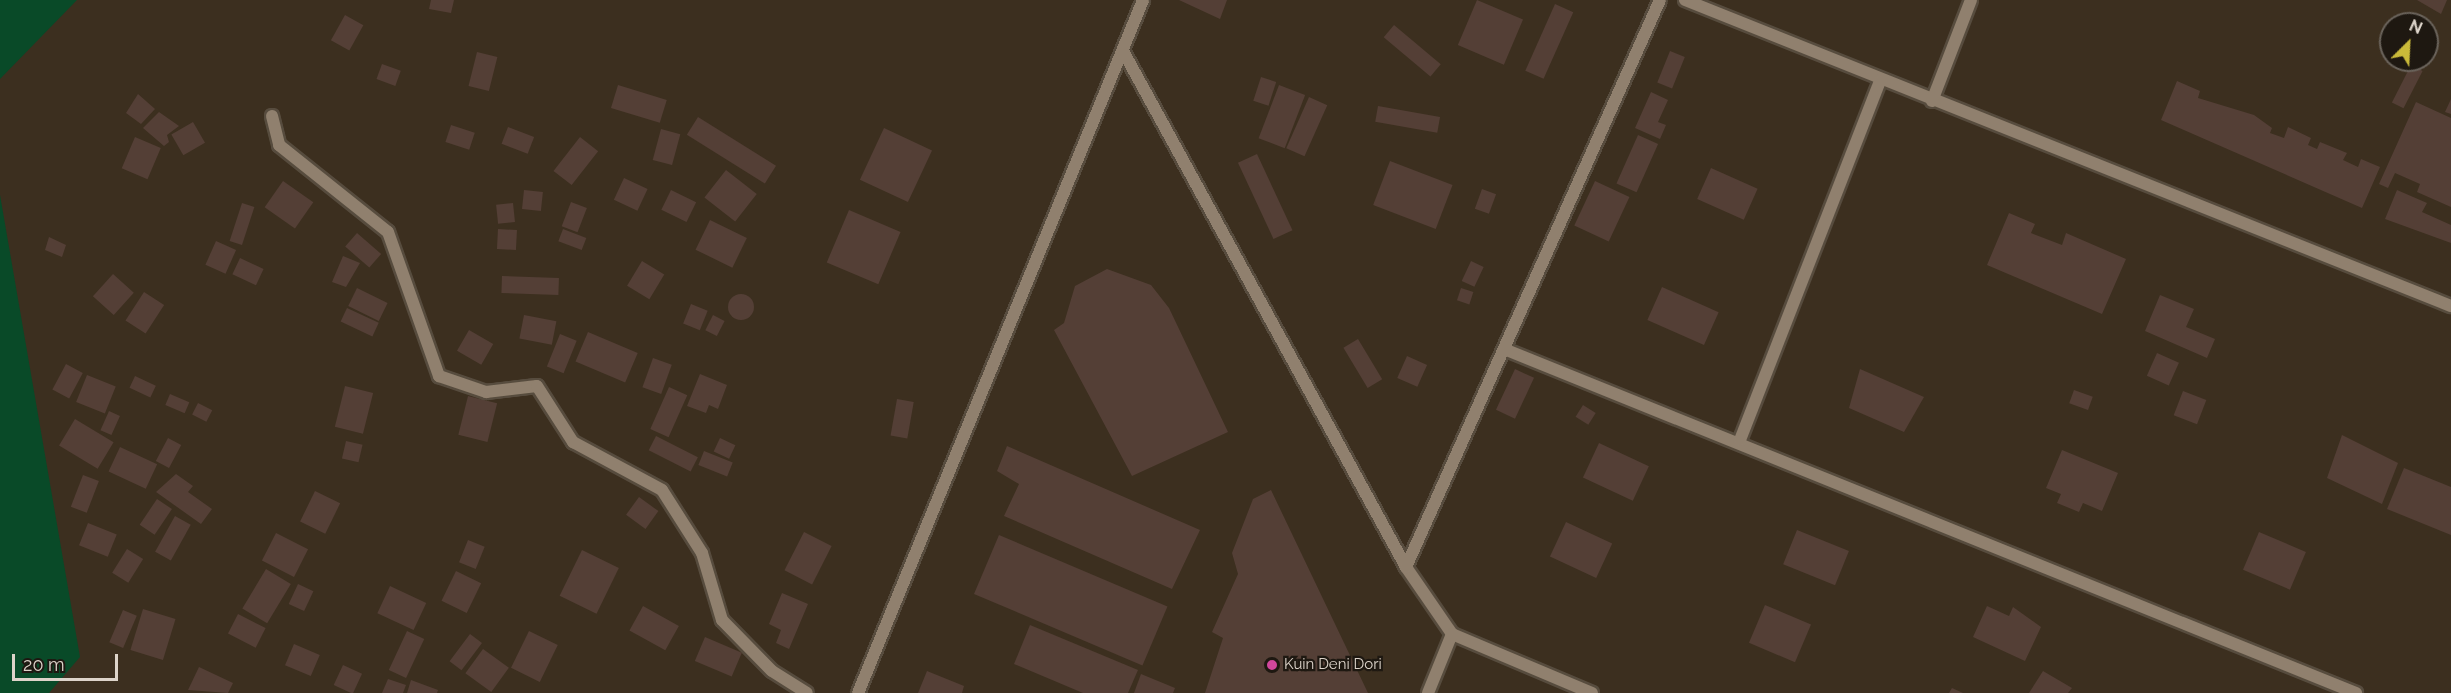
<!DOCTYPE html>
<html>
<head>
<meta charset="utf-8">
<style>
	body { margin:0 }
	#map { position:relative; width:2451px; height:693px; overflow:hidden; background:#3c2f1f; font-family:Raleway,sans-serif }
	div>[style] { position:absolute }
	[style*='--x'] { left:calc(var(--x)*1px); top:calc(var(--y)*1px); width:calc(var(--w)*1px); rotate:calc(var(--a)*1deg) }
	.green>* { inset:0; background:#094a28 }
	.building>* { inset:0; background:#543f36; transform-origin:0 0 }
	.round { border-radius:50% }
	.roads { filter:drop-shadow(2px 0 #574c3e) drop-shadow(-2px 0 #574c3e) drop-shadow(0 2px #574c3e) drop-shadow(0 -2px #574c3e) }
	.lane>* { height:12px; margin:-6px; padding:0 6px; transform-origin:6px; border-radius:6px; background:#90806e }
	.street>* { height:12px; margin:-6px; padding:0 6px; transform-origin:6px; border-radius:6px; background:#90806e }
	.dots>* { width:16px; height:16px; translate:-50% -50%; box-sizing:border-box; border:3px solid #1e1811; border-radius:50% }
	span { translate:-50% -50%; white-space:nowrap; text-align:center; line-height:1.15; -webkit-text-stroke:4.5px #1e1811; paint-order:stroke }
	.poi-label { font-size:15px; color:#ddd4ca }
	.left { translate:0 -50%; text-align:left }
	.north { position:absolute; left:2379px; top:12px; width:60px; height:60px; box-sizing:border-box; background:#1e1811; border:2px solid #6a635b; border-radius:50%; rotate:24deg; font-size:16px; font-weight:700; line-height:24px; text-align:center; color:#ddd4ca }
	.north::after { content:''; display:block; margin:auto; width:21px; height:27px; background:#caba39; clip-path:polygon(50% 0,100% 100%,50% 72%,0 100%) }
	.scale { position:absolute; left:12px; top:654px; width:106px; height:27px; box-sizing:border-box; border:3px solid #ddd4ca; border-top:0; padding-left:8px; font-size:18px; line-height:21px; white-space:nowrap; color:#ddd4ca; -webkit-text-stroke:4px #1e1811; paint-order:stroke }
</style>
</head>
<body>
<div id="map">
	<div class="green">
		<i style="clip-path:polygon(0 0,77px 0,0 79px)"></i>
		<i style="clip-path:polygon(0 195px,80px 657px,49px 693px,0 693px)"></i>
	</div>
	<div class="building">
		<i style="clip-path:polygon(431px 0,454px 0,451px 13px,429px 9px)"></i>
		<i style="clip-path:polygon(1179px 0,1227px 0,1220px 19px)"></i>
		<i style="left:1477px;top:0;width:50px;height:49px;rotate:23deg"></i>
		<i style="clip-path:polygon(2417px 0,2447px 0,2441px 14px)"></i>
		<i style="left:1555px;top:4px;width:20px;height:73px;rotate:24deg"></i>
		<i style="left:345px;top:15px;width:21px;height:29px;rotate:29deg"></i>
		<i style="left:1394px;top:25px;width:61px;height:16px;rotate:40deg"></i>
		<i style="left:1670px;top:51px;width:16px;height:34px;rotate:22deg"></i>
		<i style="left:477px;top:52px;width:21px;height:35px;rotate:14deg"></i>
		<i style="left:382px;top:64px;width:20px;height:16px;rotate:20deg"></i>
		<i style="left:2411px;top:65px;width:13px;height:42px;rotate:27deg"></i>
		<i style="left:1261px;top:77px;width:16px;height:25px;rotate:18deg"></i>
		<i style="clip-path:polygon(2177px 81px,2200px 91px,2198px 98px,2254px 115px,2272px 128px,2270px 133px,2284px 138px,2288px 127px,2311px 138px,2308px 145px,2317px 149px,2320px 142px,2347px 153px,2343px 160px,2358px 167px,2361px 159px,2380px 167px,2362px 208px,2161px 120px)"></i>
		<i style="left:618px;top:85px;width:51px;height:24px;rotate:17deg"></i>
		<i style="left:1279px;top:85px;width:28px;height:57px;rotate:21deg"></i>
		<i style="clip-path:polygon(1651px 92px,1668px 100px,1658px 122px,1666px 125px,1660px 139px,1635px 128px)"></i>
		<i style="clip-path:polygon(138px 94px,155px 109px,141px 124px,126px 113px)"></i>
		<i style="left:1309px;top:97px;width:20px;height:56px;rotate:24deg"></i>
		<i style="clip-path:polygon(2451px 99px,2451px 114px,2445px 112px)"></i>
		<i style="clip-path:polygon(2416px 102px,2451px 118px,2451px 207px,2417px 192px,2420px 184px,2395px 173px,2388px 188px,2379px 184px)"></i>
		<i style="left:1378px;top:106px;width:63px;height:16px;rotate:10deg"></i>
		<i style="clip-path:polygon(159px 112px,179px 126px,167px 135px,169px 142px,164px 146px,143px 128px)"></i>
		<i style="left:698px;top:117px;width:92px;height:21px;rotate:32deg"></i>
		<i style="left:193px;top:122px;width:24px;height:25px;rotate:60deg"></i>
		<i style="left:451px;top:125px;width:25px;height:18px;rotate:18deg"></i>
		<i style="left:508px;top:127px;width:28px;height:18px;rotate:21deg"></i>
		<i style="left:884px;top:128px;width:53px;height:57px;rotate:25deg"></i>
		<i style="left:661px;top:129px;width:20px;height:32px;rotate:15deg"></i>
		<i style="left:1638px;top:135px;width:22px;height:53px;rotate:24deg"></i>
		<i style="left:135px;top:137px;width:28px;height:34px;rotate:23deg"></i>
		<i style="left:580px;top:137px;width:23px;height:43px;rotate:38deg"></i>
		<i style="left:1257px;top:154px;width:84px;height:21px;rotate:65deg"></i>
		<i style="left:1390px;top:161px;width:67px;height:47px;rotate:21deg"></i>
		<i style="left:1711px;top:168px;width:51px;height:34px;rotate:24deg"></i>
		<i style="left:726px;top:170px;width:39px;height:35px;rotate:38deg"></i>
		<i style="left:624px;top:178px;width:26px;height:24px;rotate:25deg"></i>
		<i style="left:283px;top:181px;width:37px;height:32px;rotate:35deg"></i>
		<i style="left:1595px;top:181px;width:38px;height:49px;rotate:25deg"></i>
		<i style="left:1482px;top:189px;width:15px;height:21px;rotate:20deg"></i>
		<i style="left:524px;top:190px;width:19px;height:19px;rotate:6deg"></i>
		<i style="left:671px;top:190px;width:28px;height:22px;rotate:26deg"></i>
		<i style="clip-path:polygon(2397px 190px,2427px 203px,2422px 212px,2451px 225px,2451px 243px,2385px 219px)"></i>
		<i style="left:571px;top:202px;width:17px;height:26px;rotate:21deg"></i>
		<i style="left:242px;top:203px;width:13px;height:40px;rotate:18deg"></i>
		<i style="left:513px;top:203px;width:19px;height:17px;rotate:84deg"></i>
		<i style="left:849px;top:210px;width:56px;height:57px;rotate:23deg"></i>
		<i style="clip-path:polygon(2009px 213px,2035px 224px,2031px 233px,2062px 245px,2066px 233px,2126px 259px,2102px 314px,1987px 265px)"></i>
		<i style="left:710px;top:220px;width:41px;height:33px;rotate:26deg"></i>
		<i style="left:498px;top:229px;width:19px;height:20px;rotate:3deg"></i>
		<i style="left:563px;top:229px;width:25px;height:13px;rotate:21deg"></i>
		<i style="left:357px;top:233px;width:32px;height:18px;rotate:41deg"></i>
		<i style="clip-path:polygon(49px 237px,66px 245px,62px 257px,45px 250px)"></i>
		<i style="left:216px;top:241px;width:22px;height:26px;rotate:24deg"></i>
		<i style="clip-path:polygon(343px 256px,360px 263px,346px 287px,332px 282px)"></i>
		<i style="left:240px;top:258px;width:26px;height:18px;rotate:25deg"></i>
		<i style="left:642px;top:261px;width:26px;height:29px;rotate:31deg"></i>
		<i style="left:1471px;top:261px;width:14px;height:22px;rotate:25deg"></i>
		<i style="clip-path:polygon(1107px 269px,1151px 285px,1169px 308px,1228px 432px,1132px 476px,1054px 330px,1064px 323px,1075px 286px)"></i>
		<i style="left:113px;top:274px;width:28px;height:30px;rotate:42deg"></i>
		<i style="left:502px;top:276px;width:57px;height:17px;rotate:2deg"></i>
		<i style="left:1662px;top:287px;width:62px;height:36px;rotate:24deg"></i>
		<i style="left:357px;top:288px;width:34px;height:20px;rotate:26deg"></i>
		<i style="left:1461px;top:288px;width:13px;height:13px;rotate:18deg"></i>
		<i style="left:144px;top:292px;width:24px;height:34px;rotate:33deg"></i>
		<i class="round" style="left:728px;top:294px;width:26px;height:26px"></i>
		<i style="clip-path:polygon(2160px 295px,2194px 309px,2186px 327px,2215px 339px,2207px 358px,2145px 331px)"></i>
		<i style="left:691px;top:304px;width:18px;height:21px;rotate:22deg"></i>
		<i style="left:347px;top:308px;width:35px;height:15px;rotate:25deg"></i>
		<i style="left:524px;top:315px;width:33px;height:24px;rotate:11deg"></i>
		<i style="left:713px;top:315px;width:13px;height:17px;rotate:27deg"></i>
		<i style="left:469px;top:330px;width:28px;height:24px;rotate:30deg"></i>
		<i style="left:588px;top:332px;width:54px;height:32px;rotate:23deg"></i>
		<i style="left:560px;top:334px;width:18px;height:35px;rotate:22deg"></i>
		<i style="left:1358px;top:339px;width:47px;height:17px;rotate:59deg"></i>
		<i style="left:2157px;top:353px;width:24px;height:25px;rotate:24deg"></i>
		<i style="left:1407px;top:356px;width:22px;height:24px;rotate:24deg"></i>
		<i style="left:653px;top:358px;width:20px;height:31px;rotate:20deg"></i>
		<i style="left:66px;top:364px;width:19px;height:29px;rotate:28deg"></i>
		<i style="left:1515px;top:369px;width:21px;height:45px;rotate:25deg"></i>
		<i style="clip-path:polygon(1860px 369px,1924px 397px,1904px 432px,1849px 408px)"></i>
		<i style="clip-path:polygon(700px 374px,727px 385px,718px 409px,709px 405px,706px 413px,687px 406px)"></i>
		<i style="left:87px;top:375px;width:31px;height:29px;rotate:22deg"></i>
		<i style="left:135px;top:376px;width:23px;height:13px;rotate:25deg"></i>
		<i style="left:345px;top:386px;width:29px;height:42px;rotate:14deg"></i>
		<i style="left:669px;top:387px;width:20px;height:46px;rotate:24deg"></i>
		<i style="left:2074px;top:390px;width:20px;height:14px;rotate:20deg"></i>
		<i style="left:2183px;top:391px;width:25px;height:26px;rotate:21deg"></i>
		<i style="left:170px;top:394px;width:21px;height:12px;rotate:23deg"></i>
		<i style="left:468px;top:396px;width:30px;height:40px;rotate:14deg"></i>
		<i style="left:897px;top:399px;width:17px;height:37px;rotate:10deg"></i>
		<i style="left:198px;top:403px;width:16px;height:13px;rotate:27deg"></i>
		<i style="left:1583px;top:405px;width:15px;height:14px;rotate:32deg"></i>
		<i style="left:109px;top:411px;width:12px;height:21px;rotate:24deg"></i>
		<i style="left:75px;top:419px;width:45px;height:31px;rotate:31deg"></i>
		<i style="clip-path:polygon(2342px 435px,2398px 463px,2382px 504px,2327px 478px)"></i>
		<i style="left:656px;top:436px;width:47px;height:16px;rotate:27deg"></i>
		<i style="left:168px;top:438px;width:15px;height:26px;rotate:28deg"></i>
		<i style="left:720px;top:438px;width:17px;height:15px;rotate:25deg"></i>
		<i style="left:346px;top:441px;width:17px;height:18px;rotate:13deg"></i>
		<i style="left:1599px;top:443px;width:55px;height:38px;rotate:25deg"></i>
		<i style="clip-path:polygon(1007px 446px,1200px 530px,1172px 589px,1004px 516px,1019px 484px,997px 471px)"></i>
		<i style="left:120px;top:447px;width:41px;height:27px;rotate:25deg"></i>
		<i style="clip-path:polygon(2062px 450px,2118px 473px,2102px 511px,2083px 503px,2079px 512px,2057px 503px,2061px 494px,2046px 488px)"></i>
		<i style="left:704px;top:451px;width:31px;height:15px;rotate:22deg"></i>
		<i style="clip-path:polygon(2404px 468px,2451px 487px,2451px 535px,2387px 509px)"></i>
		<i style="clip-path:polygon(176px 474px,193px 486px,188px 492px,212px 509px,201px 524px,156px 492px)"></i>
		<i style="left:83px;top:475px;width:17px;height:34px;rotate:21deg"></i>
		<i style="clip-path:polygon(1271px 490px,1368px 693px,1205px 693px,1223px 638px,1212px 632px,1238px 574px,1232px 553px,1253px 499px)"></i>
		<i style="left:315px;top:491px;width:28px;height:34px;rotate:26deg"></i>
		<i style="left:639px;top:497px;width:24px;height:22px;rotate:36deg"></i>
		<i style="left:157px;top:499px;width:18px;height:31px;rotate:34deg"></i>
		<i style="left:175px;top:516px;width:18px;height:41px;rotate:29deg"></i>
		<i style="left:1566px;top:522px;width:51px;height:38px;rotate:25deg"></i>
		<i style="left:88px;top:523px;width:31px;height:24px;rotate:22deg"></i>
		<i style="left:1797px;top:530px;width:56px;height:37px;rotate:22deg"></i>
		<i style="left:804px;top:532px;width:31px;height:43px;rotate:27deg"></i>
		<i style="left:2259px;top:532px;width:51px;height:41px;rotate:23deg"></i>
		<i style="left:276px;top:533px;width:36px;height:31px;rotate:27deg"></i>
		<i style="left:999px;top:535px;width:183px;height:64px;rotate:23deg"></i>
		<i style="left:468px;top:540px;width:18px;height:24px;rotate:22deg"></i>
		<i style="left:127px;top:549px;width:19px;height:28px;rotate:32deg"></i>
		<i style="left:582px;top:550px;width:41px;height:51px;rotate:26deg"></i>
		<i style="left:266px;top:569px;width:29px;height:46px;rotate:31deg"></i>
		<i style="left:456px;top:571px;width:28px;height:33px;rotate:26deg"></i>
		<i style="left:298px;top:584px;width:17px;height:22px;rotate:25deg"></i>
		<i style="left:390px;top:586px;width:40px;height:30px;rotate:25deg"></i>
		<i style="clip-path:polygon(782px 593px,808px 604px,789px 649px,776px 643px,781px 630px,769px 624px)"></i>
		<i style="left:1765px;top:605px;width:50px;height:41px;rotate:23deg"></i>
		<i style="left:643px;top:606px;width:41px;height:28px;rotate:29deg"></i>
		<i style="clip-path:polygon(1987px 606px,2009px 616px,2013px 607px,2041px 627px,2025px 661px,1973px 637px)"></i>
		<i style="left:143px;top:609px;width:34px;height:43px;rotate:17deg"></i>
		<i style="left:123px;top:610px;width:15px;height:35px;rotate:23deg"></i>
		<i style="left:238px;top:614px;width:31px;height:22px;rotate:27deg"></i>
		<i style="clip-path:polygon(1030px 625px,1138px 670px,1128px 693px,1083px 693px,1014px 664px)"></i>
		<i style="left:407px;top:631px;width:19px;height:43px;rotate:25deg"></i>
		<i style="left:529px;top:631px;width:32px;height:41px;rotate:26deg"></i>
		<i style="left:470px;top:634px;width:15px;height:34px;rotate:37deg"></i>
		<i style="left:705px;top:637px;width:40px;height:26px;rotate:23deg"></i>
		<i style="left:294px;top:644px;width:28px;height:23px;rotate:23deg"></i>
		<i style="left:483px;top:649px;width:32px;height:30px;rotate:36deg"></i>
		<i style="left:343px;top:665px;width:21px;height:22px;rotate:25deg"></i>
		<i style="clip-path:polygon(199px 667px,233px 683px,228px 693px,188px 690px)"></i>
		<i style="clip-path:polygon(927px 671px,964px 686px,962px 693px,918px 693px)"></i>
		<i style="clip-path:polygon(2043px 671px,2072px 688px,2068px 693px,2029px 693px)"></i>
		<i style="clip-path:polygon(1141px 674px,1175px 688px,1173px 693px,1134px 693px)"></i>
		<i style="clip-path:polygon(388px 679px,406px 685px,403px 693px,382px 693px)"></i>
		<i style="clip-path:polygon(411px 680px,438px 690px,437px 693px,407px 693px)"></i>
		<i style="clip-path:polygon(1952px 688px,1963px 693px,1949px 693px)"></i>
	</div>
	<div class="roads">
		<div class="lane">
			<i style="--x:272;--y:116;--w:30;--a:76"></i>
			<i style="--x:279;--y:145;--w:139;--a:38.6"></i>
			<i style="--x:388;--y:232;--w:153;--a:70.5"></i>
			<i style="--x:439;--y:376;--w:50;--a:18.8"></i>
			<i style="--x:486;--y:392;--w:51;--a:-6.7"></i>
			<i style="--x:537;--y:386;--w:67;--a:57.3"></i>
			<i style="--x:573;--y:442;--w:101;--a:28.3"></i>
			<i style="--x:662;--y:490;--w:75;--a:57.6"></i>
			<i style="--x:702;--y:553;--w:70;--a:73.4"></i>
			<i style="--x:722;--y:620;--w:71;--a:45.6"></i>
			<i style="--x:772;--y:671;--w:41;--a:32.2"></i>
		</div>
		<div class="street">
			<i style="--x:1685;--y:0;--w:825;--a:21.78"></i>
			<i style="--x:1123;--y:51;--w:589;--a:61.26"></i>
			<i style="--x:1406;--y:567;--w:81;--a:55.5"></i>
			<i style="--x:1452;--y:634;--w:152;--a:22.9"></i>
			<i style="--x:1932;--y:101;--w:108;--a:-68.9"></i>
			<i style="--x:1504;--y:349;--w:919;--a:21.99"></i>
			<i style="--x:1740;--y:440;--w:385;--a:-68.7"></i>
			<i style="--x:1406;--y:567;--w:621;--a:-65.87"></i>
			<i style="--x:858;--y:693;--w:749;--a:-67.64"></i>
			<i style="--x:1428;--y:693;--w:64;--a:-67.9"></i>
		</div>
	</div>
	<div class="dots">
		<i style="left:1272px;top:665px;background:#d1479c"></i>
	</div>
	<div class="poi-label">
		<span class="left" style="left:1284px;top:665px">Kuin Deni Dori</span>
	</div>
	<div class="north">N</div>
	<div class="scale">20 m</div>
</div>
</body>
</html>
